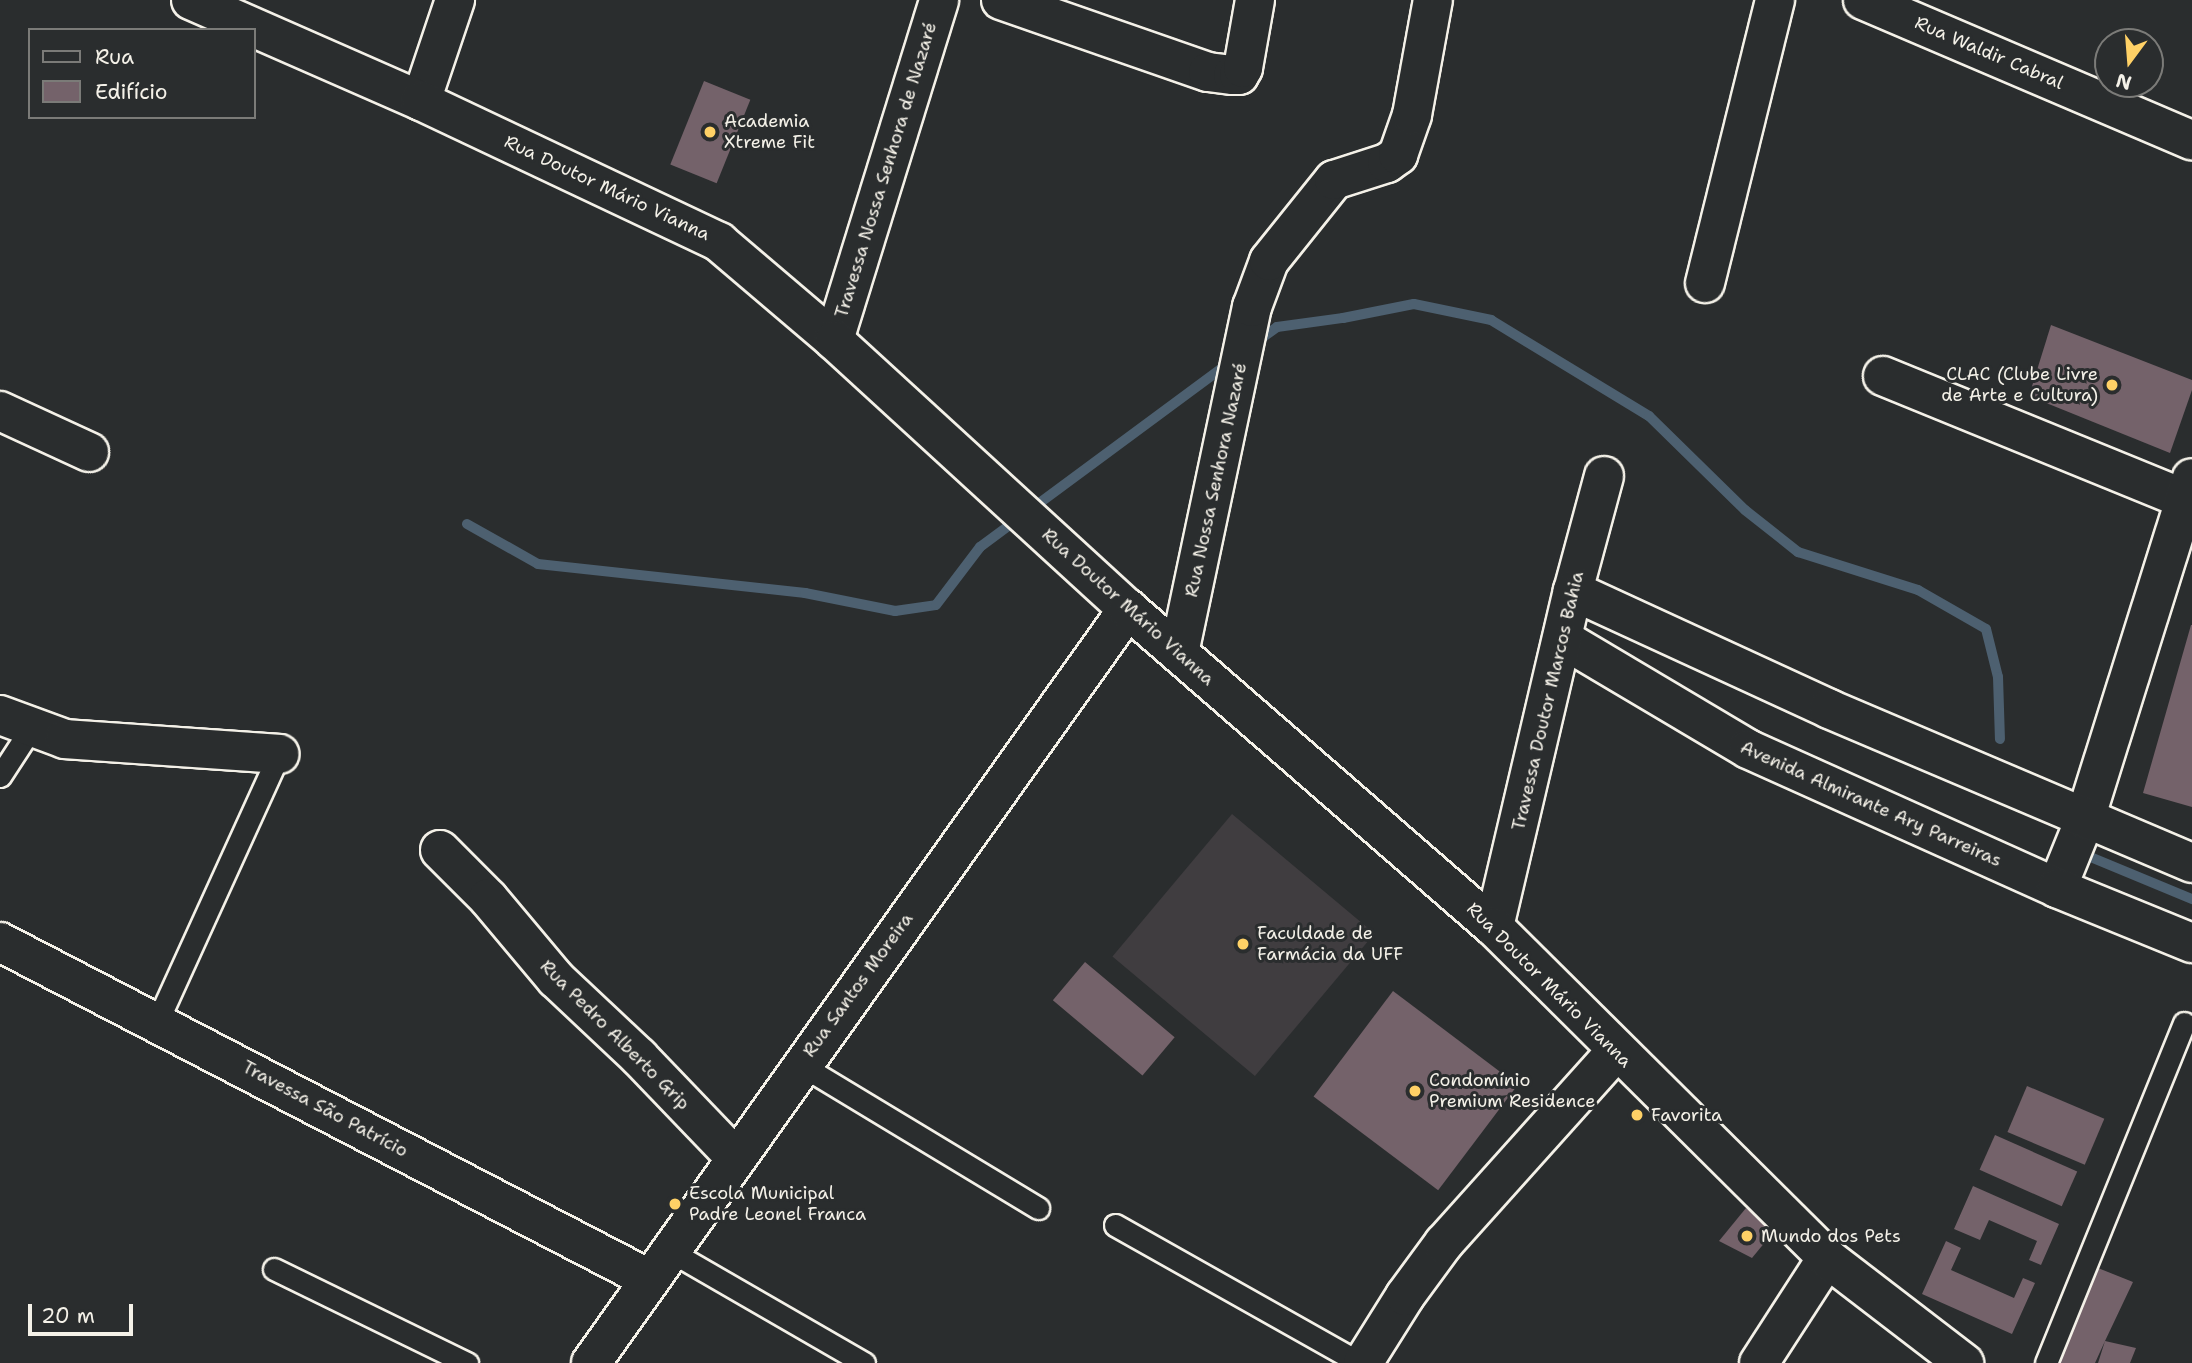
<!DOCTYPE html>
<html>
<head>
<meta charset="utf-8">
<style>
	body { margin:0 }
	#map { position:relative; width:2192px; height:1363px; overflow:hidden; background:#2a2d2e; font-family:"Shantell Sans",sans-serif }
	div>[style] { position:absolute }
	[style*='--x'] { left:calc(var(--x)*1px); top:calc(var(--y)*1px); width:calc(var(--w)*1px); rotate:calc(var(--a)*1deg) }
	.built>* { inset:0; background:#403d40; transform-origin:0 0 }
	.stream>* { height:10px; margin:-5px; padding:0 5px; transform-origin:5px; border-radius:5px; background:#4d6070 }
	.building>* { inset:0; background:#74626a; transform-origin:0 0 }
	.roads { filter:drop-shadow(2px 0 #f4f1e8) drop-shadow(-2px 0 #f4f1e8) drop-shadow(0 2px #f4f1e8) drop-shadow(0 -2px #f4f1e8) }
	.service>* { height:21px; margin:-10.5px; padding:0 10.5px; transform-origin:10.5px; border-radius:10.5px; background:#2a2d2e }
	.minor>* { height:38px; margin:-19px; padding:0 19px; transform-origin:19px; border-radius:19px; background:#2a2d2e }
	.tertiary>* { height:38px; margin:-19px; padding:0 19px; transform-origin:19px; border-radius:19px; background:#2a2d2e }
	.secondary>* { height:38px; margin:-19px; padding:0 19px; transform-origin:19px; border-radius:19px; background:#2a2d2e }
	.dots>* { width:19px; height:19px; translate:-50% -50%; box-sizing:border-box; border:4px solid #2a2d2e; border-radius:50% }
	span { translate:-50% -50%; white-space:nowrap; text-align:center; line-height:1.15; -webkit-text-stroke:6px #2a2d2e; paint-order:stroke }
	.street-label { font-size:18px; color:#f4f1e8 }
	.poi-label { font-size:18px; color:#f4f1e8 }
	.left { translate:0 -50%; text-align:left }
	.right { translate:-100% -50%; text-align:right }
	.legend { position:absolute; left:28px; top:28px; width:228px; height:91px; box-sizing:border-box; background:#2a2d2e; border:2px solid #7b7b78; margin:0; padding:9px 12px; list-style:none; font-size:21px; color:#f4f1e8 }
	.legend li { display:flex; align-items:center; gap:14px; height:35px }
	.legend b { width:35px; border:2px solid #7b7b78 }
	.north { position:absolute; left:2094px; top:28px; width:70px; height:70px; box-sizing:border-box; background:#2a2d2e; border:2px solid #7b7b78; border-radius:50%; rotate:196deg; font-size:19px; font-weight:700; line-height:28px; text-align:center; color:#f4f1e8 }
	.north::after { content:''; display:block; margin:auto; width:24px; height:32px; background:#ffd166; clip-path:polygon(50% 0,100% 100%,50% 72%,0 100%) }
	.scale { position:absolute; left:28px; top:1304px; width:105px; height:32px; box-sizing:border-box; border:4px solid #f4f1e8; border-top:0; padding-left:9px; font-size:21px; line-height:24px; white-space:nowrap; color:#f4f1e8; -webkit-text-stroke:5px #2a2d2e; paint-order:stroke }
</style>
</head>
<body>
<div id="map">
	<div class="built">
		<i style="left:1232px;top:814px;width:186px;height:186px;rotate:40deg"></i>
	</div>
	<div class="stream">
		<i style="--x:1255;--y:343;--w:27;--a:-36"></i>
		<i style="--x:1277;--y:327;--w:67;--a:-7.8"></i>
		<i style="--x:1343;--y:318;--w:72;--a:-11.2"></i>
		<i style="--x:1414;--y:304;--w:79;--a:11.7"></i>
		<i style="--x:1491;--y:320;--w:185;--a:31.3"></i>
		<i style="--x:1649;--y:416;--w:134;--a:44.4"></i>
		<i style="--x:1745;--y:510;--w:68;--a:38.4"></i>
		<i style="--x:1798;--y:552;--w:126;--a:17.6"></i>
		<i style="--x:1918;--y:590;--w:78;--a:29.8"></i>
		<i style="--x:1986;--y:629;--w:49;--a:76"></i>
		<i style="--x:1998;--y:677;--w:62;--a:88.2"></i>
		<i style="--x:467;--y:524;--w:81;--a:29.4"></i>
		<i style="--x:538;--y:564;--w:269;--a:6.2"></i>
		<i style="--x:805;--y:593;--w:92;--a:11.3"></i>
		<i style="--x:895;--y:611;--w:41;--a:-8.3"></i>
		<i style="--x:936;--y:605;--w:73;--a:-52.8"></i>
		<i style="--x:980;--y:547;--w:312;--a:-36.5"></i>
		<i style="--x:2088;--y:856;--w:113;--a:22.5"></i>
	</div>
	<div class="building">
		<i style="left:704px;top:81px;width:50px;height:90px;rotate:22deg"></i>
		<i style="clip-path:polygon(2051px 325px,2192px 380px,2192px 390px,2170px 453px,2029px 396px)"></i>
		<i style="clip-path:polygon(2191px 625px,2192px 625px,2192px 807px,2143px 793px)"></i>
		<i style="left:1085px;top:962px;width:117px;height:50px;rotate:40deg"></i>
		<i style="left:1393px;top:991px;width:156px;height:132px;rotate:37deg"></i>
		<i style="left:2027px;top:1086px;width:84px;height:50px;rotate:23deg"></i>
		<i style="left:1995px;top:1135px;width:90px;height:38px;rotate:24deg"></i>
		<i style="clip-path:polygon(1973px 1186px,2059px 1224px,2041px 1265px,2029px 1260px,2037px 1241px,1989px 1220px,1980px 1240px,1954px 1229px)"></i>
		<i style="clip-path:polygon(1746px 1208px,1775px 1230px,1752px 1258px,1719px 1241px)"></i>
		<i style="clip-path:polygon(1946px 1241px,1961px 1248px,1951px 1270px,2014px 1298px,2023px 1278px,2035px 1283px,2012px 1334px,1922px 1294px)"></i>
		<i style="clip-path:polygon(2093px 1266px,2133px 1282px,2105px 1341px,2136px 1348px,2130px 1363px,2098px 1363px,2105px 1341px,2095px 1363px,2051px 1363px)"></i>
	</div>
	<div class="roads">
		<div class="service">
			<i style="--x:0;--y:776;--w:59;--a:-56.9"></i>
			<i style="--x:157;--y:1022;--w:294;--a:-65.5"></i>
			<i style="--x:801;--y:1065;--w:277;--a:31.1"></i>
			<i style="--x:1115;--y:1225;--w:281;--a:29.4"></i>
			<i style="--x:670;--y:1251;--w:224;--a:30"></i>
			<i style="--x:274;--y:1269;--w:215;--a:26"></i>
			<i style="--x:2046;--y:1363;--w:367;--a:-67.9"></i>
		</div>
		<div class="minor">
			<i style="--x:1001;--y:0;--w:219;--a:19.2"></i>
			<i style="--x:1208;--y:72;--w:25;--a:7"></i>
			<i style="--x:1233;--y:75;--w:6;--a:0"></i>
			<i style="--x:1239;--y:75;--w:8;--a:-60"></i>
			<i style="--x:1243;--y:68;--w:69;--a:-80"></i>
			<i style="--x:1863;--y:0;--w:358;--a:23.1"></i>
			<i style="--x:421;--y:101;--w:107;--a:-71.4"></i>
			<i style="--x:1705;--y:283;--w:292;--a:-76.1"></i>
			<i style="--x:834;--y:340;--w:356;--a:-72.8"></i>
			<i style="--x:1883;--y:376;--w:334;--a:22.2"></i>
			<i style="--x:0;--y:411;--w:98;--a:24.7"></i>
			<i style="--x:1573;--y:591;--w:119;--a:-74.9"></i>
			<i style="--x:1179;--y:653;--w:354;--a:-78.1"></i>
			<i style="--x:1252;--y:307;--w:49;--a:-69.7"></i>
			<i style="--x:1269;--y:261;--w:104;--a:-51.3"></i>
			<i style="--x:1334;--y:180;--w:56;--a:-17.8"></i>
			<i style="--x:1387;--y:163;--w:14;--a:-36"></i>
			<i style="--x:1398;--y:155;--w:42;--a:-70.7"></i>
			<i style="--x:1412;--y:115;--w:117;--a:-79.7"></i>
			<i style="--x:0;--y:715;--w:69;--a:20.3"></i>
			<i style="--x:65;--y:739;--w:215;--a:4"></i>
			<i style="--x:440;--y:850;--w:68;--a:45"></i>
			<i style="--x:488;--y:898;--w:106;--a:50"></i>
			<i style="--x:556;--y:979;--w:114;--a:43.2"></i>
			<i style="--x:639;--y:1057;--w:139;--a:46.2"></i>
			<i style="--x:2057;--y:888;--w:74;--a:-67.9"></i>
			<i style="--x:2085;--y:819;--w:357;--a:-72.6"></i>
			<i style="--x:0;--y:942;--w:731;--a:27.44"></i>
			<i style="--x:591;--y:1363;--w:926;--a:-54.54"></i>
			<i style="--x:1363;--y:1363;--w:79;--a:-57.9"></i>
			<i style="--x:1405;--y:1296;--w:66;--a:-53.7"></i>
			<i style="--x:1444;--y:1243;--w:258;--a:-48.1"></i>
			<i style="--x:1759;--y:1363;--w:125;--a:-57.1"></i>
		</div>
		<div class="tertiary">
			<i style="--x:1563;--y:639;--w:215;--a:30.7"></i>
			<i style="--x:1748;--y:749;--w:339;--a:24.2"></i>
			<i style="--x:2057;--y:888;--w:146;--a:22.2"></i>
			<i style="--x:1494;--y:927;--w:345;--a:-76.8"></i>
			<i style="--x:1573;--y:591;--w:282;--a:24.7"></i>
			<i style="--x:1829;--y:709;--w:394;--a:23"></i>
		</div>
		<div class="secondary">
			<i style="--x:191;--y:0;--w:251;--a:23.7"></i>
			<i style="--x:421;--y:101;--w:330;--a:25.3"></i>
			<i style="--x:719;--y:242;--w:151;--a:40.4"></i>
			<i style="--x:834;--y:340;--w:398;--a:42.5"></i>
			<i style="--x:1128;--y:609;--w:485;--a:41"></i>
			<i style="--x:1494;--y:927;--w:470;--a:44.8"></i>
			<i style="--x:1827;--y:1258;--w:173;--a:37.5"></i>
		</div>
	</div>
	<div class="dots">
		<i style="left:710px;top:132px;background:#ffd166"></i>
		<i style="left:2112px;top:385px;background:#ffd166"></i>
		<i style="left:1243px;top:944px;background:#ffd166"></i>
		<i style="left:1415px;top:1091px;background:#ffd166"></i>
		<i style="left:1637px;top:1115px;background:#ffd166"></i>
		<i style="left:675px;top:1204px;background:#ffd166"></i>
		<i style="left:1747px;top:1236px;background:#ffd166"></i>
	</div>
	<div class="street-label">
		<span style="left:1989px;top:53px;rotate:23deg">Rua Waldir Cabral</span>
		<span style="left:886px;top:170px;rotate:-73deg">Travessa Nossa Senhora de Nazaré</span>
		<span style="left:607px;top:188px;rotate:25deg">Rua Doutor Mário Vianna</span>
		<span style="left:1216px;top:480px;rotate:-78deg">Rua Nossa Senhora Nazaré</span>
		<span style="left:1128px;top:607px;rotate:42deg">Rua Doutor Mário Vianna</span>
		<span style="left:1548px;top:701px;rotate:-77deg">Travessa Doutor Marcos Bahia</span>
		<span style="left:1871px;top:804px;rotate:24deg">Avenida Almirante Ary Parreiras</span>
		<span style="left:858px;top:985px;rotate:-54deg">Rua Santos Moreira</span>
		<span style="left:1549px;top:985px;rotate:45deg">Rua Doutor Mário Vianna</span>
		<span style="left:615px;top:1035px;rotate:45deg">Rua Pedro Alberto Grip</span>
		<span style="left:325px;top:1109px;rotate:28deg">Travessa São Patrício</span>
	</div>
	<div class="poi-label">
		<span class="left" style="left:724px;top:132px">Academia<br>Xtreme Fit</span>
		<span class="right" style="left:2098px;top:385px">CLAC (Clube Livre<br>de Arte e Cultura)</span>
		<span class="left" style="left:1257px;top:944px">Faculdade de<br>Farmácia da UFF</span>
		<span class="left" style="left:1429px;top:1091px">Condomínio<br>Premium Residence</span>
		<span class="left" style="left:1651px;top:1115px">Favorita</span>
		<span class="left" style="left:689px;top:1204px">Escola Municipal<br>Padre Leonel Franca</span>
		<span class="left" style="left:1761px;top:1236px">Mundo dos Pets</span>
	</div>
	<ul class="legend">
	<li><b style="height:9px;background:#2a2d2e"></b>Rua</li>
	<li><b style="height:19px;background:#74626a"></b>Edifício</li>
	</ul>
	<div class="north">N</div>
	<div class="scale">20 m</div>
</div>
</body>
</html>
